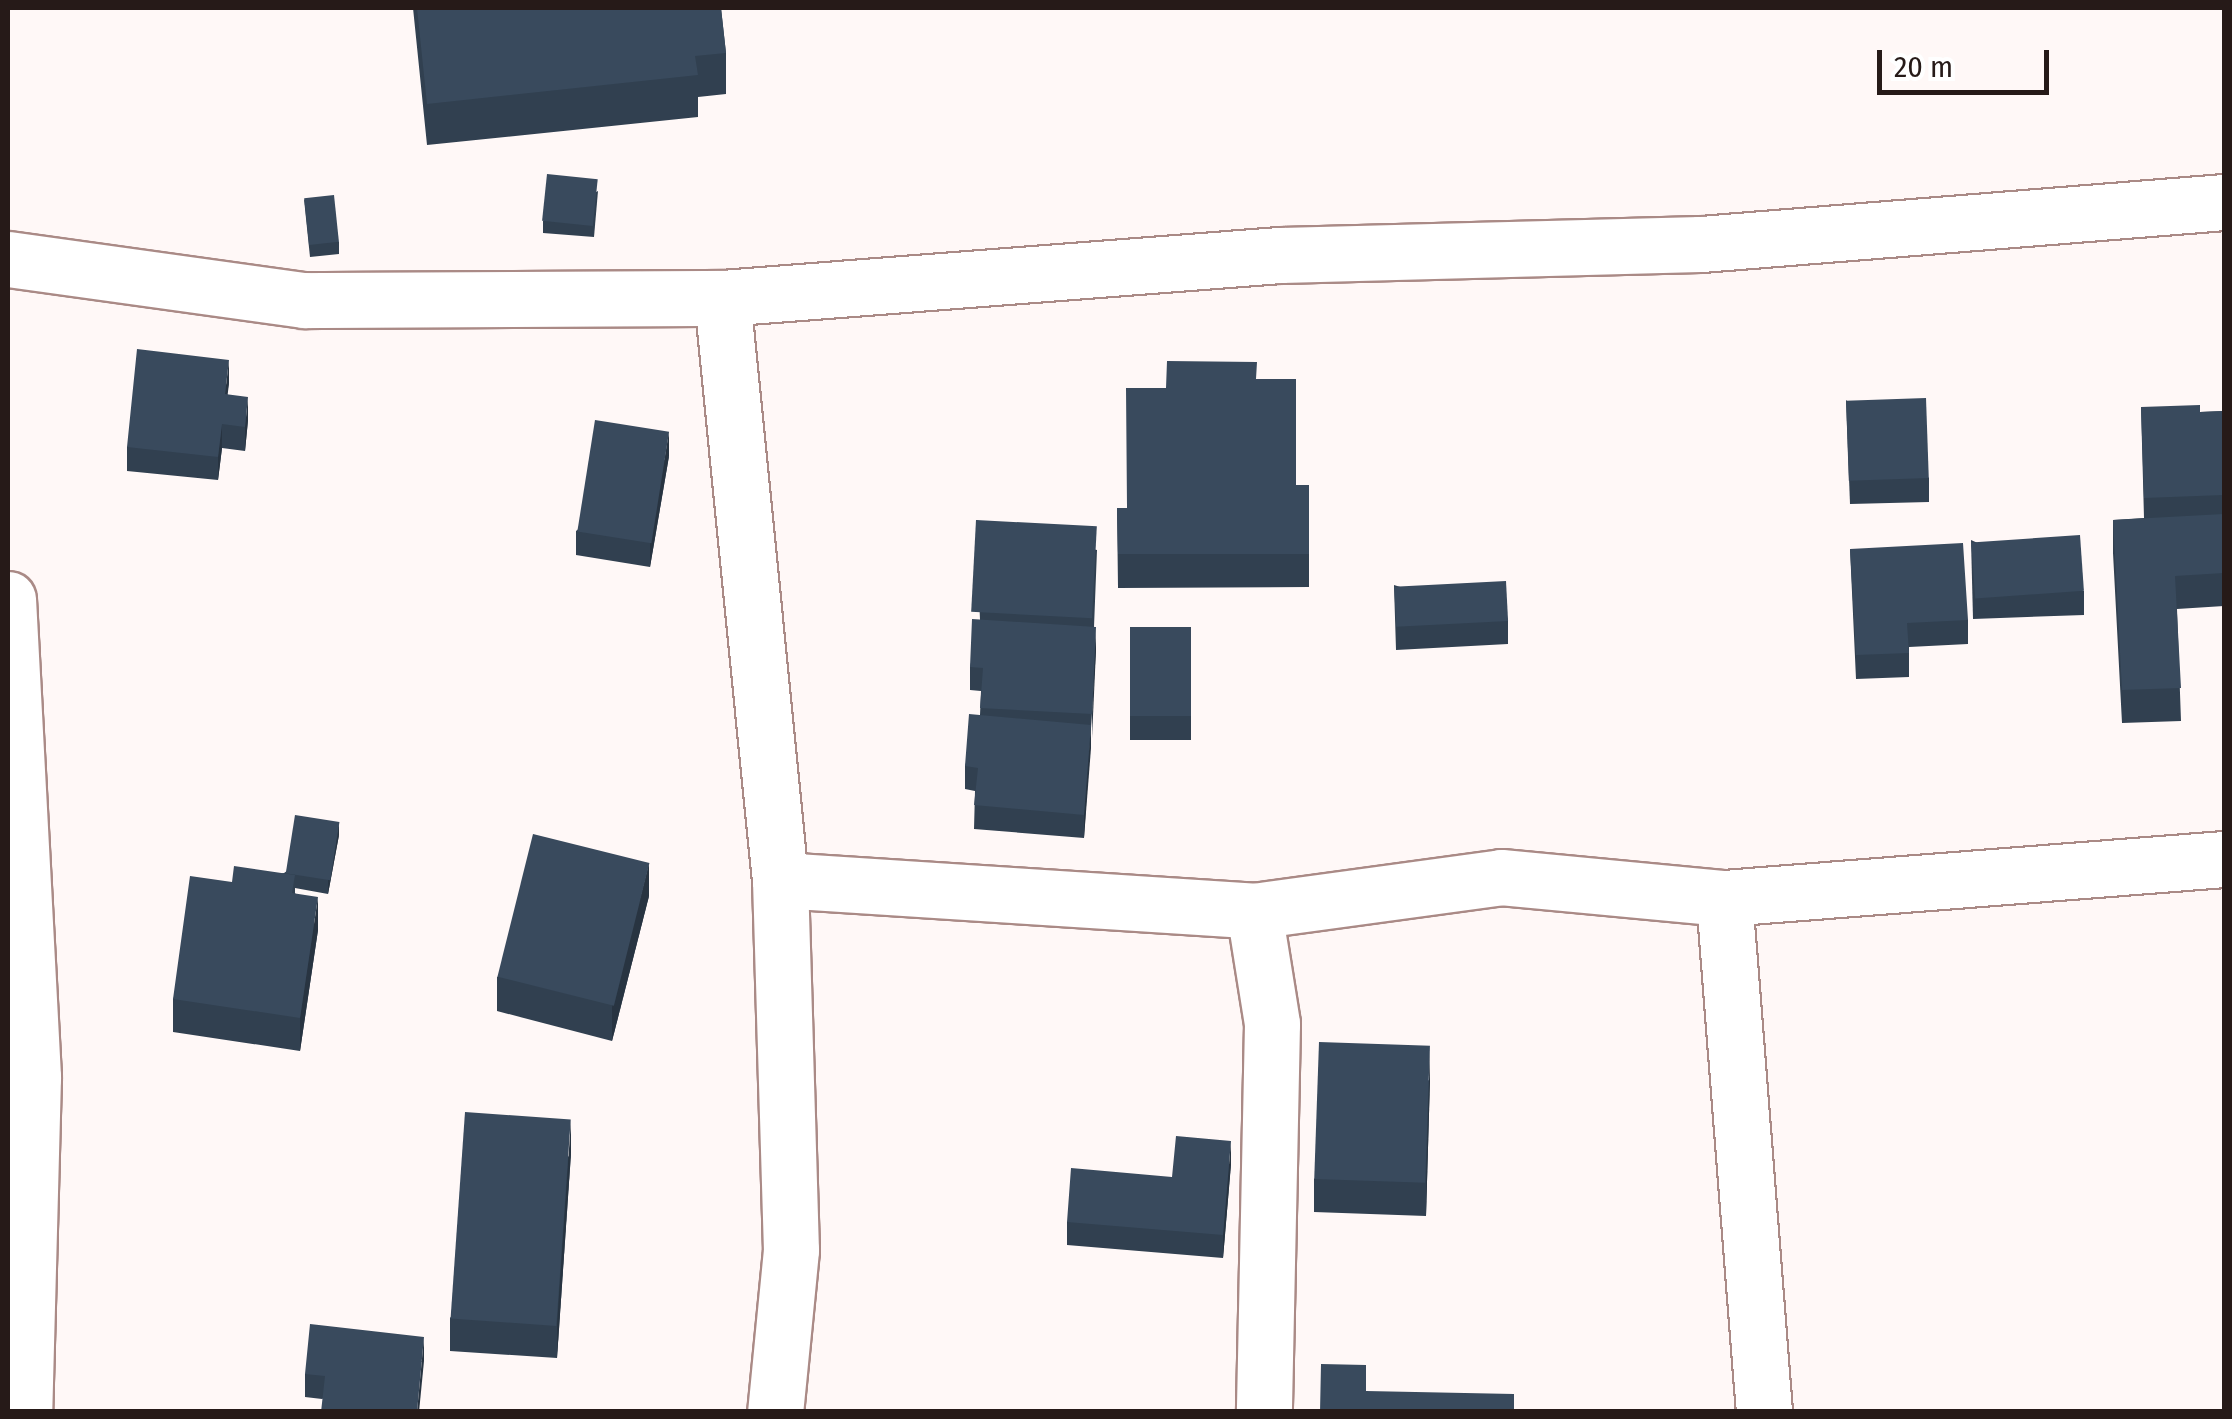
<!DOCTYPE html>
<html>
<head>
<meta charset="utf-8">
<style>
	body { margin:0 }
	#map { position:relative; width:2232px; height:1419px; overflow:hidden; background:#fff8f7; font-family:"Fira Sans Condensed",sans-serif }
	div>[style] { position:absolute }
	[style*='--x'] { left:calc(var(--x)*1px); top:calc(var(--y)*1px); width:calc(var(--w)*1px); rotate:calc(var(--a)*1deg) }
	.roads { filter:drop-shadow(2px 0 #aa8a86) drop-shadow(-2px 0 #aa8a86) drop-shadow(0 2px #aa8a86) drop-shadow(0 -2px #aa8a86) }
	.street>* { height:55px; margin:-27.5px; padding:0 27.5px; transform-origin:27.5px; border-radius:27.5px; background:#fff }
	.wall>* { inset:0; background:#314050; transform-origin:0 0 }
	.shaded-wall>* { inset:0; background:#283441 }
	.building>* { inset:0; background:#394a5d; transform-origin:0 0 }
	span { translate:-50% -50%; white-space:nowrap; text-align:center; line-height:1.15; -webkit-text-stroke:10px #fff; paint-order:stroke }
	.frame { position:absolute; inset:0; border:10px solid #261a18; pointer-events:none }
	.scale { position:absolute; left:1877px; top:50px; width:172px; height:45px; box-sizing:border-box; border:5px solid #261a18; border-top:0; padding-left:12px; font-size:30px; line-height:35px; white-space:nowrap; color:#261a18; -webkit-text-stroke:8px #fff; paint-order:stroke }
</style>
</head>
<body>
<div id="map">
	<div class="roads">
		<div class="street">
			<i style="--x:8;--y:259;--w:299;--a:7.9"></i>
			<i style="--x:304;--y:300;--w:418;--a:-0.3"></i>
			<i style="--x:722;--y:298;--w:560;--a:-4.41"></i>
			<i style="--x:1280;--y:255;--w:421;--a:-1.5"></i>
			<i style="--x:1701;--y:244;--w:525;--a:-4.59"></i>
			<i style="--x:722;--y:298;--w:585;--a:84.31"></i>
			<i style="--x:780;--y:880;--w:370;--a:88.3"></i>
			<i style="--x:791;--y:1250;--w:163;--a:95.6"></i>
			<i style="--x:8;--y:599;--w:479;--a:87"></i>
			<i style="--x:33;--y:1077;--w:335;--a:91.5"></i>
			<i style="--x:780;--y:880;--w:475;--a:3.7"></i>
			<i style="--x:1254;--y:911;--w:249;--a:-7.8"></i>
			<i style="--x:1501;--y:877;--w:224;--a:5.4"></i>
			<i style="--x:1724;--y:898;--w:502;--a:-4.46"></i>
			<i style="--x:1724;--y:898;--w:516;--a:85.55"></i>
			<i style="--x:1254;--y:911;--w:114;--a:80.9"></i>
			<i style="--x:1272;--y:1024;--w:388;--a:91.2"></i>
		</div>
	</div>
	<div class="wall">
		<i style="clip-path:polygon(413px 8px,721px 8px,726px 53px,726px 94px,698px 97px,698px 117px,427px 145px)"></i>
		<i style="clip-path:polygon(598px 191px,594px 237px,543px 233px,543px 221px)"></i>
		<i style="clip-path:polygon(304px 199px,339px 242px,339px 254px,310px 257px)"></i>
		<i style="clip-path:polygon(1257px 379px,1296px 485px,1309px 485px,1309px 587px,1118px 588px,1117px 508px,1127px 508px,1166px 388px)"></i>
		<i style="clip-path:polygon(229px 383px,227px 394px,248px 420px,245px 451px,222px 448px,218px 480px,127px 471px,127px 447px)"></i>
		<i style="clip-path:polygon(1846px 400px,1929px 478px,1929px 502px,1850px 504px)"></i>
		<i style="clip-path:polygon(2141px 407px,2200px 412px,2224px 411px,2224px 606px,2177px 609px,2181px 721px,2122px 723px,2113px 553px,2113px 520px,2144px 518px)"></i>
		<i style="clip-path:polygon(669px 456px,650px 567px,576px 555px,576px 531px)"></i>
		<i style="clip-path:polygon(976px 520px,1097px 550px,1094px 627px,1096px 650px,1084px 838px,974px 829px,975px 791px,965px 789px,965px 766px,980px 715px,981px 691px,970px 690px,970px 667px,980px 620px)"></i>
		<i style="clip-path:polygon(1971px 540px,2084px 591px,2084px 615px,1973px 619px)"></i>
		<i style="clip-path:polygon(1850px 549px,1968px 620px,1968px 644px,1909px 647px,1909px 677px,1856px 679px)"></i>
		<i style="clip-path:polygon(1394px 585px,1508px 621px,1508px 644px,1396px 650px)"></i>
		<i style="left:1130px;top:627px;width:61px;height:113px"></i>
		<i style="clip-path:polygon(339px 835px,328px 894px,295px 888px,295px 893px,318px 930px,300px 1051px,173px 1032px,173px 999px,232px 882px,284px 873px)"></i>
		<i style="clip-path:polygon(649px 896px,612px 1041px,497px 1011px,497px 977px)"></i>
		<i style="clip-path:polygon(1430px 1079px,1426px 1216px,1314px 1212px,1314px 1179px)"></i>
		<i style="clip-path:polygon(571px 1153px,557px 1358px,450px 1351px,450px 1318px)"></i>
		<i style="clip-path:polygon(1231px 1164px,1223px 1258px,1067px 1245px,1067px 1222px,1172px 1177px)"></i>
		<i style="clip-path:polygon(424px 1361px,322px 1399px,305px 1397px,305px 1374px)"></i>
	</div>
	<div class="shaded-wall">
		<i style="clip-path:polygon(229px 360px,229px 383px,225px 417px,225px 394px)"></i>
		<i style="clip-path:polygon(248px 397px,248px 420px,245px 451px,245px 427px)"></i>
		<i style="clip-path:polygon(222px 424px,222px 448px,218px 480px,218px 457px)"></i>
		<i style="clip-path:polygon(669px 432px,669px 456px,650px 567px,650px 544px)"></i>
		<i style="clip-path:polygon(1096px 627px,1096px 650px,1092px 738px,1092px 714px)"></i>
		<i style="clip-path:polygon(1091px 725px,1091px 748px,1084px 838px,1084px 815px)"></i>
		<i style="clip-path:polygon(339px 822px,339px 835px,328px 894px,328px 881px)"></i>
		<i style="clip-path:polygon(649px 863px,649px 896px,612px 1041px,612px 1007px)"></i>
		<i style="clip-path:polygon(318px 897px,318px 930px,300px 1051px,300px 1018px)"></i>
		<i style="clip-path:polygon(1430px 1046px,1430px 1079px,1426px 1216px,1426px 1183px)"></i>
		<i style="clip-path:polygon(571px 1120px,571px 1153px,557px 1358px,557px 1325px)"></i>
		<i style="clip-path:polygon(1231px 1141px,1231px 1164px,1223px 1258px,1223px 1235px)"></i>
		<i style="clip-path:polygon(424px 1337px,424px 1361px,419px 1412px,417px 1412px)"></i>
	</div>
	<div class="building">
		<i style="clip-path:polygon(417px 8px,721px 8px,726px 53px,695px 56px,698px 75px,427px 104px)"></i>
		<i style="left:547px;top:174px;width:51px;height:47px;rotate:6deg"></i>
		<i style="left:334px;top:195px;width:47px;height:30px;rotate:84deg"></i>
		<i style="clip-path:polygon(137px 349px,229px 360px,225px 394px,248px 397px,245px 427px,222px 424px,218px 457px,127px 447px)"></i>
		<i style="clip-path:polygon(1167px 361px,1257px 362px,1256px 379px,1296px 379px,1296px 485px,1309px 485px,1309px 554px,1118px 554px,1117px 508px,1127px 508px,1126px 388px,1166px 388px)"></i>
		<i style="left:1926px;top:398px;width:80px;height:80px;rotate:88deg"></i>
		<i style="clip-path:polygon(2200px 405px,2200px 412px,2224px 411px,2224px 495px,2144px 498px,2141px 407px)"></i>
		<i style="left:595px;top:420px;width:75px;height:113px;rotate:9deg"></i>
		<i style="clip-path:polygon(2224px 514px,2224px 573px,2175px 576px,2181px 688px,2122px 690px,2113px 520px)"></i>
		<i style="left:976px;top:520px;width:121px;height:92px;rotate:3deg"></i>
		<i style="left:2080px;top:535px;width:56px;height:109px;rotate:86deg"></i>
		<i style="clip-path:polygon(1963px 543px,1968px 620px,1907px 623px,1909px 653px,1856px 655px,1850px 549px)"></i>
		<i style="left:1506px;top:581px;width:40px;height:112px;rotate:87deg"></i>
		<i style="clip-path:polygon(972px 619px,1096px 627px,1092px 714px,980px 708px,983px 668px,970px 667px)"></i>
		<i style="left:1130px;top:627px;width:61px;height:89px"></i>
		<i style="clip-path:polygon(969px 714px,1091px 725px,1084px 815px,974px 805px,978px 768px,965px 766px)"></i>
		<i style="left:295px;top:815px;width:45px;height:59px;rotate:9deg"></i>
		<i style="left:533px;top:834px;width:120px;height:147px;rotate:14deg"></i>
		<i style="clip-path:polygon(234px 866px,295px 875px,292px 893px,318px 897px,300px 1018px,173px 999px,190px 876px,232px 882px)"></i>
		<i style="left:1319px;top:1042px;width:111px;height:137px;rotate:2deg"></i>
		<i style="left:465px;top:1112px;width:106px;height:207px;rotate:4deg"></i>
		<i style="clip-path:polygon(1176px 1136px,1231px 1141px,1223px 1235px,1067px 1222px,1071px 1168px,1172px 1177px)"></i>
		<i style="clip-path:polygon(310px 1324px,424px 1337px,417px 1412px,321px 1412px,325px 1376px,305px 1374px)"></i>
		<i style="clip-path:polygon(1321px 1364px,1366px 1365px,1366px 1391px,1514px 1394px,1514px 1412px,1320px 1412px)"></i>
	</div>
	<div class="frame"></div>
	<div class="scale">20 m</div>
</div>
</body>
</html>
